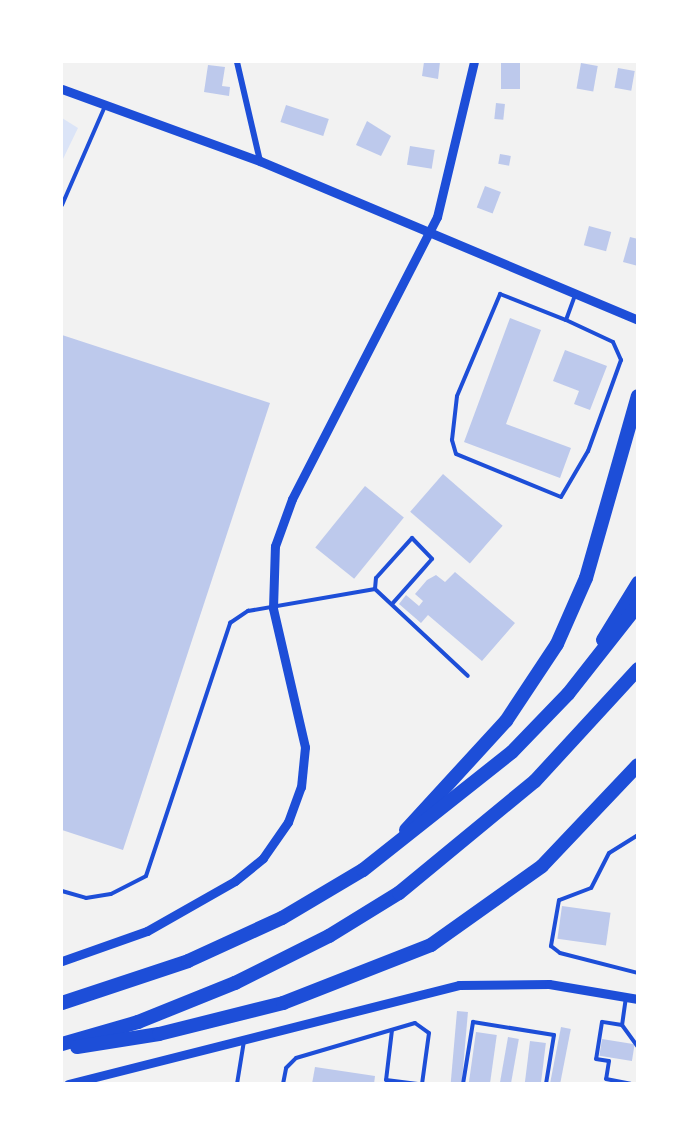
<!DOCTYPE html>
<html>
<head>
<meta charset="utf-8">
<style>
	body { margin:0 }
	#map { position:relative; width:699px; height:1145px; overflow:hidden; background:#f2f2f2; font-family:Merriweather,serif }
	div>[style] { position:absolute }
	[style*='--x'] { left:calc(var(--x)*1px); top:calc(var(--y)*1px); width:calc(var(--w)*1px); rotate:calc(var(--a)*1deg) }
	.green>* { inset:0; background:#dbe4f7 }
	.building>* { inset:0; background:#bdc9ec; transform-origin:0 0 }
	.service>* { height:4px; margin:-2px; padding:0 2px; transform-origin:2px; border-radius:2px; background:#1d4ed8 }
	.minor>* { height:6px; margin:-3px; padding:0 3px; transform-origin:3px; border-radius:3px; background:#1d4ed8 }
	.tertiary>* { height:9px; margin:-4.5px; padding:0 4.5px; transform-origin:4.5px; border-radius:4.5px; background:#1d4ed8 }
	.motorway>* { height:14px; margin:-7px; padding:0 7px; transform-origin:7px; border-radius:7px; background:#1d4ed8 }
	span { translate:-50% -50%; white-space:nowrap; text-align:center; line-height:1.15; -webkit-text-stroke:4.5px #fff; paint-order:stroke }
	.frame { position:absolute; inset:0; border:63px solid #fff; pointer-events:none }
</style>
</head>
<body>
<div id="map">
	<div class="green">
		<i style="clip-path:polygon(62px 118px,78px 128px,62px 161px)"></i>
	</div>
	<div class="building">
		<i style="clip-path:polygon(424px 62px,440px 62px,438px 79px,422px 76px)"></i>
		<i style="left:501px;top:62px;width:19px;height:27px"></i>
		<i style="left:581px;top:63px;width:17px;height:26px;rotate:10deg"></i>
		<i style="clip-path:polygon(208px 65px,225px 67px,222px 86px,230px 87px,229px 96px,204px 92px)"></i>
		<i style="left:618px;top:68px;width:17px;height:20px;rotate:10deg"></i>
		<i style="left:496px;top:103px;width:9px;height:16px;rotate:6deg"></i>
		<i style="left:286px;top:105px;width:45px;height:18px;rotate:18deg"></i>
		<i style="clip-path:polygon(367px 121px,391px 136px,381px 156px,356px 145px)"></i>
		<i style="left:410px;top:146px;width:25px;height:19px;rotate:9deg"></i>
		<i style="left:500px;top:154px;width:11px;height:10px;rotate:10deg"></i>
		<i style="left:485px;top:186px;width:17px;height:23px;rotate:21deg"></i>
		<i style="left:589px;top:226px;width:23px;height:20px;rotate:15deg"></i>
		<i style="clip-path:polygon(630px 237px,638px 239px,638px 266px,623px 262px)"></i>
		<i style="clip-path:polygon(510px 318px,541px 330px,506px 424px,571px 448px,560px 478px,464px 442px)"></i>
		<i style="clip-path:polygon(62px 335px,270px 403px,123px 850px,62px 830px)"></i>
		<i style="clip-path:polygon(565px 350px,607px 366px,590px 410px,574px 404px,579px 391px,553px 381px)"></i>
		<i style="left:443px;top:474px;width:79px;height:50px;rotate:41deg"></i>
		<i style="left:365px;top:486px;width:50px;height:79px;rotate:39deg"></i>
		<i style="clip-path:polygon(455px 572px,515px 623px,482px 661px,428px 615px,421px 623px,399px 604px,406px 595px,419px 606px,423px 601px,415px 594px,427px 580px,436px 575px,445px 582px)"></i>
		<i style="left:562px;top:906px;width:49px;height:33px;rotate:8deg"></i>
		<i style="left:457px;top:1011px;width:11px;height:74px;rotate:5deg"></i>
		<i style="left:561px;top:1027px;width:10px;height:58px;rotate:11deg"></i>
		<i style="left:476px;top:1032px;width:21px;height:53px;rotate:8deg"></i>
		<i style="left:508px;top:1037px;width:11px;height:48px;rotate:10deg"></i>
		<i style="left:602px;top:1039px;width:33px;height:17px;rotate:9deg"></i>
		<i style="left:530px;top:1041px;width:16px;height:44px;rotate:7deg"></i>
		<i style="clip-path:polygon(315px 1067px,375px 1076px,374px 1084px,312px 1084px)"></i>
	</div>
	<div class="service">
		<i style="--x:62;--y:205;--w:108;--a:-66.5"></i>
		<i style="--x:566;--y:320;--w:52;--a:25.1"></i>
		<i style="--x:613;--y:342;--w:20;--a:66"></i>
		<i style="--x:621;--y:360;--w:97;--a:109.9"></i>
		<i style="--x:588;--y:451;--w:53;--a:120.4"></i>
		<i style="--x:561;--y:497;--w:113;--a:-157.7"></i>
		<i style="--x:456;--y:454;--w:15;--a:-106"></i>
		<i style="--x:452;--y:440;--w:44;--a:-83.5"></i>
		<i style="--x:457;--y:396;--w:111;--a:-67.1"></i>
		<i style="--x:500;--y:294;--w:71;--a:21.5"></i>
		<i style="--x:566;--y:320;--w:27;--a:-70"></i>
		<i style="--x:375;--y:589;--w:11;--a:-85"></i>
		<i style="--x:376;--y:578;--w:54;--a:-48"></i>
		<i style="--x:412;--y:538;--w:29;--a:46"></i>
		<i style="--x:432;--y:559;--w:60;--a:131.6"></i>
		<i style="--x:638;--y:835;--w:34;--a:148"></i>
		<i style="--x:609;--y:853;--w:39;--a:117"></i>
		<i style="--x:591;--y:888;--w:34;--a:159"></i>
		<i style="--x:559;--y:900;--w:47;--a:99.9"></i>
		<i style="--x:551;--y:946;--w:11;--a:38"></i>
		<i style="--x:560;--y:953;--w:81;--a:14.4"></i>
		<i style="--x:62;--y:891;--w:25;--a:16"></i>
		<i style="--x:86;--y:898;--w:25;--a:-9"></i>
		<i style="--x:111;--y:894;--w:39;--a:-27"></i>
		<i style="--x:146;--y:876;--w:267;--a:-71.6"></i>
		<i style="--x:230;--y:623;--w:22;--a:-34"></i>
		<i style="--x:248;--y:611;--w:129;--a:-9.8"></i>
		<i style="--x:375;--y:589;--w:127;--a:43.1"></i>
		<i style="--x:626;--y:997;--w:28;--a:98"></i>
		<i style="--x:622;--y:1025;--w:27;--a:54"></i>
		<i style="--x:622;--y:1025;--w:20;--a:-171"></i>
		<i style="--x:602;--y:1022;--w:37;--a:99"></i>
		<i style="--x:596;--y:1059;--w:13;--a:9"></i>
		<i style="--x:609;--y:1061;--w:18;--a:99"></i>
		<i style="--x:606;--y:1079;--w:25;--a:11"></i>
		<i style="--x:392;--y:1030;--w:50;--a:96.8"></i>
		<i style="--x:386;--y:1080;--w:32;--a:7"></i>
		<i style="--x:192;--y:1084;--w:9;--a:0"></i>
		<i style="--x:237;--y:1084;--w:44;--a:-80.8"></i>
		<i style="--x:283;--y:1084;--w:16;--a:-79"></i>
		<i style="--x:286;--y:1068;--w:14;--a:-45"></i>
		<i style="--x:296;--y:1058;--w:124;--a:-16.4"></i>
		<i style="--x:415;--y:1023;--w:17;--a:36"></i>
		<i style="--x:429;--y:1033;--w:51;--a:97.8"></i>
		<i style="--x:463;--y:1084;--w:63;--a:-80.8"></i>
		<i style="--x:473;--y:1022;--w:82;--a:9.1"></i>
		<i style="--x:554;--y:1035;--w:50;--a:99.3"></i>
	</div>
	<div class="minor">
		<i style="--x:237;--y:62;--w:102;--a:76.9"></i>
	</div>
	<div class="tertiary">
		<i style="--x:62;--y:89;--w:211;--a:20"></i>
		<i style="--x:260;--y:161;--w:410;--a:22.8"></i>
		<i style="--x:62;--y:961;--w:90;--a:-19.4"></i>
		<i style="--x:147;--y:931;--w:101;--a:-29.6"></i>
		<i style="--x:235;--y:881;--w:36;--a:-39"></i>
		<i style="--x:263;--y:858;--w:44;--a:-55.2"></i>
		<i style="--x:288;--y:822;--w:37;--a:-70"></i>
		<i style="--x:301;--y:787;--w:40;--a:-84.3"></i>
		<i style="--x:305;--y:747;--w:143;--a:-103"></i>
		<i style="--x:273;--y:608;--w:62;--a:-88.2"></i>
		<i style="--x:275;--y:546;--w:50;--a:-70.1"></i>
		<i style="--x:292;--y:499;--w:317;--a:-62.8"></i>
		<i style="--x:437;--y:217;--w:159;--a:-76.6"></i>
		<i style="--x:68;--y:1084;--w:403;--a:-14.2"></i>
		<i style="--x:459;--y:985;--w:90;--a:-0.6"></i>
		<i style="--x:549;--y:984;--w:90;--a:9.6"></i>
	</div>
	<div class="motorway">
		<i style="--x:603;--y:640;--w:67;--a:-58.4"></i>
		<i style="--x:406;--y:830;--w:148;--a:-47.5"></i>
		<i style="--x:506;--y:721;--w:92;--a:-56.5"></i>
		<i style="--x:557;--y:644;--w:72;--a:-66.3"></i>
		<i style="--x:586;--y:578;--w:189;--a:-74.1"></i>
		<i style="--x:62;--y:1003;--w:133;--a:-18.4"></i>
		<i style="--x:188;--y:961;--w:103;--a:-24.6"></i>
		<i style="--x:282;--y:918;--w:94;--a:-30.7"></i>
		<i style="--x:363;--y:870;--w:190;--a:-38.4"></i>
		<i style="--x:512;--y:752;--w:81;--a:-46"></i>
		<i style="--x:568;--y:694;--w:113;--a:-51.8"></i>
		<i style="--x:62;--y:1044;--w:79;--a:-16.1"></i>
		<i style="--x:138;--y:1022;--w:105;--a:-21.9"></i>
		<i style="--x:235;--y:983;--w:105;--a:-26.6"></i>
		<i style="--x:329;--y:936;--w:82;--a:-31.6"></i>
		<i style="--x:399;--y:893;--w:176;--a:-39.5"></i>
		<i style="--x:535;--y:781;--w:152;--a:-47.4"></i>
		<i style="--x:77;--y:1047;--w:83;--a:-9"></i>
		<i style="--x:159;--y:1034;--w:128;--a:-14"></i>
		<i style="--x:283;--y:1003;--w:159;--a:-21.4"></i>
		<i style="--x:431;--y:945;--w:136;--a:-35.4"></i>
		<i style="--x:542;--y:866;--w:139;--a:-46.5"></i>
	</div>
	<div class="frame"></div>
</div>
</body>
</html>
